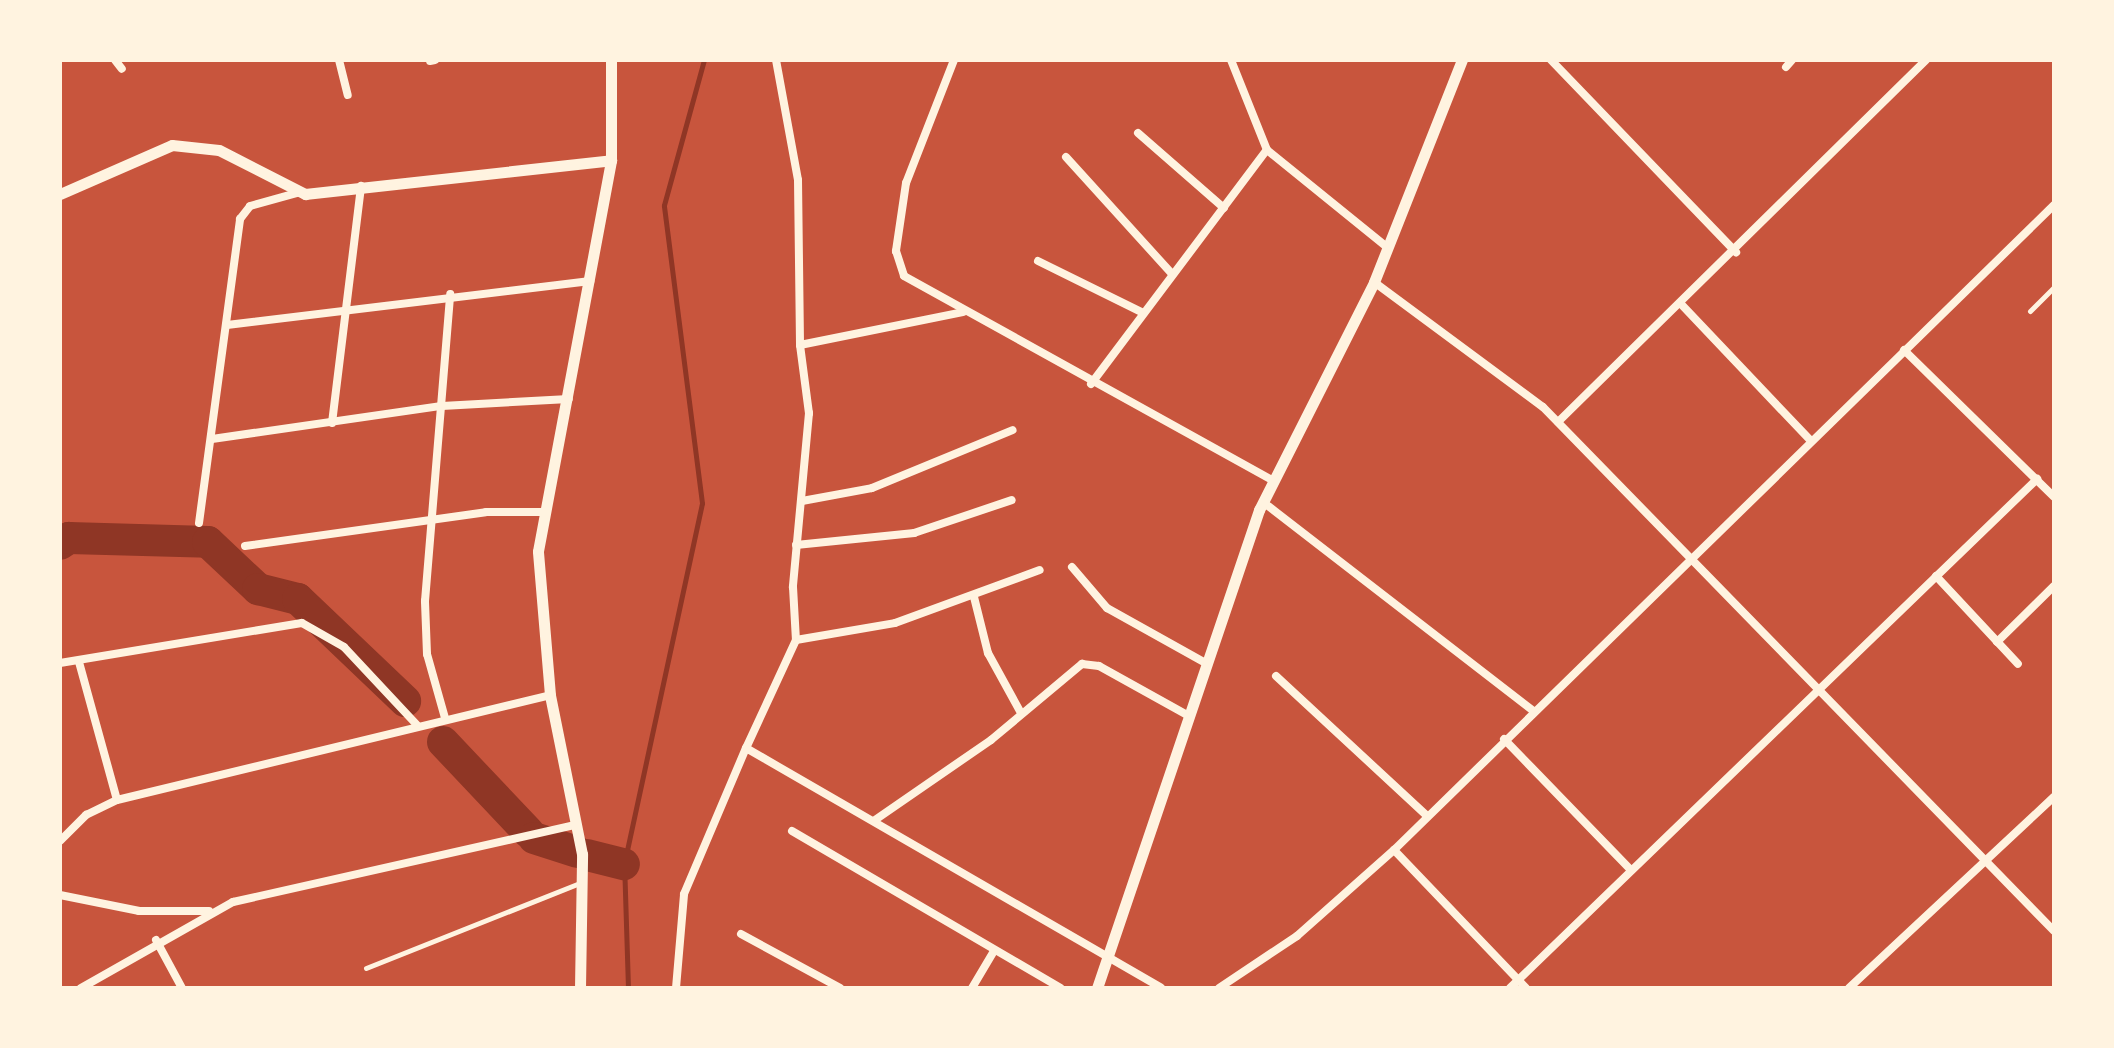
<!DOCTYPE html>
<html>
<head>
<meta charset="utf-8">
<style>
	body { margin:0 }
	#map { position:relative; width:2114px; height:1048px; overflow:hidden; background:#c8553d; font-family:Rubik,sans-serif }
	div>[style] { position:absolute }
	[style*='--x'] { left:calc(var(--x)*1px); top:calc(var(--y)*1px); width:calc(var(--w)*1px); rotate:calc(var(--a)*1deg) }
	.stream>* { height:5px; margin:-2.5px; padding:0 2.5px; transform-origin:2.5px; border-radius:2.5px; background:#8f3625 }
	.river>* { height:32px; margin:-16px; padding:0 16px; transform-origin:16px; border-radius:16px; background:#8f3625 }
	.service>* { height:5px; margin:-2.5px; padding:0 2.5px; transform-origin:2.5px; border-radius:2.5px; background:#fff3e0 }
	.minor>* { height:8px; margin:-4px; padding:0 4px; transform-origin:4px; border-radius:4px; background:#fff3e0 }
	.tertiary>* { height:11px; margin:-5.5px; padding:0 5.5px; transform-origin:5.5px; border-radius:5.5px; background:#fff3e0 }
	span { translate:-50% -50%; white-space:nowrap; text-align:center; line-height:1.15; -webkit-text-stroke:6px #fff3e0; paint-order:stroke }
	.frame { position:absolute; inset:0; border:62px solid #fff3e0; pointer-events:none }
</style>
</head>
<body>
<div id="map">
	<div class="stream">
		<i style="--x:628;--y:988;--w:124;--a:-91.8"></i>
		<i style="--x:624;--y:864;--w:369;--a:-77.8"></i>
		<i style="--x:702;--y:503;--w:300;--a:-97.3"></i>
		<i style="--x:664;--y:205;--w:150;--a:-74.6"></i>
	</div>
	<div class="river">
		<i style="--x:60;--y:544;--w:11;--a:-34"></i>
		<i style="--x:69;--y:538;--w:139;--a:1.6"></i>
		<i style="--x:208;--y:542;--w:69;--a:43.2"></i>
		<i style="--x:258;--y:589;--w:41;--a:14"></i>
		<i style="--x:298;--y:599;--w:148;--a:43.6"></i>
		<i style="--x:443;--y:742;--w:124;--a:46.6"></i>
		<i style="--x:534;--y:838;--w:45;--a:18"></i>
		<i style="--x:587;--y:855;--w:38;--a:14"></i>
	</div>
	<div class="service">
		<i style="--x:2030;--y:311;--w:34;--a:-45"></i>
		<i style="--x:366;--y:968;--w:230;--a:-21.7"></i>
	</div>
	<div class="minor">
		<i style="--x:115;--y:60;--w:11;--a:52"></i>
		<i style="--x:339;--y:60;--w:36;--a:76"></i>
		<i style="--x:776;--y:60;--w:122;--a:79.6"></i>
		<i style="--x:798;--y:180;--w:165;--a:89.3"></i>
		<i style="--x:800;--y:345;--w:69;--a:82.5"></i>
		<i style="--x:809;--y:413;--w:175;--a:95.3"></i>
		<i style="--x:793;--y:587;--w:53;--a:86.8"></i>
		<i style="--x:796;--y:640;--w:119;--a:114.8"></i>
		<i style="--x:746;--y:748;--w:479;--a:30"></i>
		<i style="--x:954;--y:60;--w:132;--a:111.3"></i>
		<i style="--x:906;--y:183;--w:69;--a:98.4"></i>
		<i style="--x:896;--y:251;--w:26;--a:72"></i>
		<i style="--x:904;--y:276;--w:423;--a:29"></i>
		<i style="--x:1231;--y:60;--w:97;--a:68.2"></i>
		<i style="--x:1267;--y:150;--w:156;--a:39"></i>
		<i style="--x:1551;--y:60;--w:267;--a:46.1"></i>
		<i style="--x:430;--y:61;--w:5;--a:-11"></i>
		<i style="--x:1786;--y:67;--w:9;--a:-49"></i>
		<i style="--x:1138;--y:133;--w:114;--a:41.1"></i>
		<i style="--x:1066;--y:157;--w:158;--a:47.8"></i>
		<i style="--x:1038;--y:261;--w:115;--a:26.3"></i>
		<i style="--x:1374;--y:282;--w:210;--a:36.5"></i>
		<i style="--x:1543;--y:407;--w:732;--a:45.72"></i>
		<i style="--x:1681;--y:304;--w:189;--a:46.5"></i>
		<i style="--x:227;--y:325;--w:366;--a:-6.9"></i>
		<i style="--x:800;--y:345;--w:166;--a:-11.4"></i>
		<i style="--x:1904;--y:350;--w:210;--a:44.4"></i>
		<i style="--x:1091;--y:384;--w:293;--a:-53.1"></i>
		<i style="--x:1558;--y:422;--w:516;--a:-44.53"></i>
		<i style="--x:332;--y:423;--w:239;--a:-83"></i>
		<i style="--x:212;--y:439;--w:232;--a:-8.2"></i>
		<i style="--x:442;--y:406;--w:127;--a:-3.2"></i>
		<i style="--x:802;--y:501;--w:71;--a:-10.5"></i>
		<i style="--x:872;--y:488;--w:152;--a:-22.4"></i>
		<i style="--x:1263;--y:502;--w:340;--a:37.7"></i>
		<i style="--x:199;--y:523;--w:307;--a:-82.3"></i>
		<i style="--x:240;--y:219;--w:16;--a:-52"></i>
		<i style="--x:250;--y:206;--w:49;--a:-15.5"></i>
		<i style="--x:796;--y:545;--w:119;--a:-5.8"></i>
		<i style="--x:914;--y:533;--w:103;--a:-18.6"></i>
		<i style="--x:245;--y:546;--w:243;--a:-8"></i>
		<i style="--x:486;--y:512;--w:60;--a:0"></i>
		<i style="--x:1072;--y:567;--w:54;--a:49.5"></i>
		<i style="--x:1107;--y:608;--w:115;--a:29.2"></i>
		<i style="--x:1936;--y:576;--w:120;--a:47"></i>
		<i style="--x:974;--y:597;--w:58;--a:76"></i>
		<i style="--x:988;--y:653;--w:68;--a:61.2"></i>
		<i style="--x:796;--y:640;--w:100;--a:-9.7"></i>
		<i style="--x:895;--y:623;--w:154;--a:-20.1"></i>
		<i style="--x:1997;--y:642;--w:80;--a:-44.5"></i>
		<i style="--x:79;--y:662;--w:143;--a:74.6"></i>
		<i style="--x:60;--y:663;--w:245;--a:-9.4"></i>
		<i style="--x:302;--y:623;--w:48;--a:29.7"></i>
		<i style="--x:344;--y:647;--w:107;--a:46.9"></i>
		<i style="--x:1276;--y:676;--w:206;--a:42.8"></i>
		<i style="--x:445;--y:718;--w:66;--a:-105.7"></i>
		<i style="--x:427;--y:654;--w:53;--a:-92.2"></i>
		<i style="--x:425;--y:601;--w:308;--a:-85.3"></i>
		<i style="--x:1504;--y:739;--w:182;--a:45.9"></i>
		<i style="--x:875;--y:820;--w:141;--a:-34.6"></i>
		<i style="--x:991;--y:740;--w:119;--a:-39.9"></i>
		<i style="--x:1082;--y:664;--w:17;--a:7"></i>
		<i style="--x:1099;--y:666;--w:103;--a:29.1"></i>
		<i style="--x:792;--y:831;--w:311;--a:30.3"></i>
		<i style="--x:60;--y:841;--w:37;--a:-45"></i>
		<i style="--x:86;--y:815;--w:34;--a:-26"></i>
		<i style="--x:117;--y:800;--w:446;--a:-13.6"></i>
		<i style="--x:1394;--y:850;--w:191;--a:46.3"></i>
		<i style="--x:60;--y:895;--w:81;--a:11.4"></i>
		<i style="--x:139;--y:911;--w:70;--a:0"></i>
		<i style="--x:741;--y:934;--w:113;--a:28.6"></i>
		<i style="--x:156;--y:940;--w:55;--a:61.6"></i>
		<i style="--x:81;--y:988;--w:175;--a:-29.5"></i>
		<i style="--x:233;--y:902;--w:352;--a:-12.7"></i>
		<i style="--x:676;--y:988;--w:94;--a:-85.1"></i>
		<i style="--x:684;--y:894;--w:159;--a:-67"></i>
		<i style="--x:972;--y:988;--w:43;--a:-59.3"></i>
		<i style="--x:1219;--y:988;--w:94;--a:-33.7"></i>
		<i style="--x:1297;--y:936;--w:130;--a:-41.6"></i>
		<i style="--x:1394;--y:850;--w:923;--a:-44.34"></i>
		<i style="--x:1510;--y:988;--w:733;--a:-44"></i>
		<i style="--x:1849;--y:988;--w:280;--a:-43"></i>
	</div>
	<div class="tertiary">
		<i style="--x:60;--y:194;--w:122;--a:-23.6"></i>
		<i style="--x:172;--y:145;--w:47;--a:6.1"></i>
		<i style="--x:219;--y:150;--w:97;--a:27.1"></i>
		<i style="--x:305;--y:194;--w:308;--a:-6.3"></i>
		<i style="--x:580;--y:988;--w:134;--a:-89.1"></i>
		<i style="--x:582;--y:854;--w:162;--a:-101.4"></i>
		<i style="--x:550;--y:695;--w:144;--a:-94.8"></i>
		<i style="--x:538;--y:551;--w:398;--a:-79.4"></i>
		<i style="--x:611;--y:160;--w:100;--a:-90"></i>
		<i style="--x:1097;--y:988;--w:505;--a:-71.28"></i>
		<i style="--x:1259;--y:510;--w:255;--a:-63.2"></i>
		<i style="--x:1374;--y:282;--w:239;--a:-68.4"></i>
	</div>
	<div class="frame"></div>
</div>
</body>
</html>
